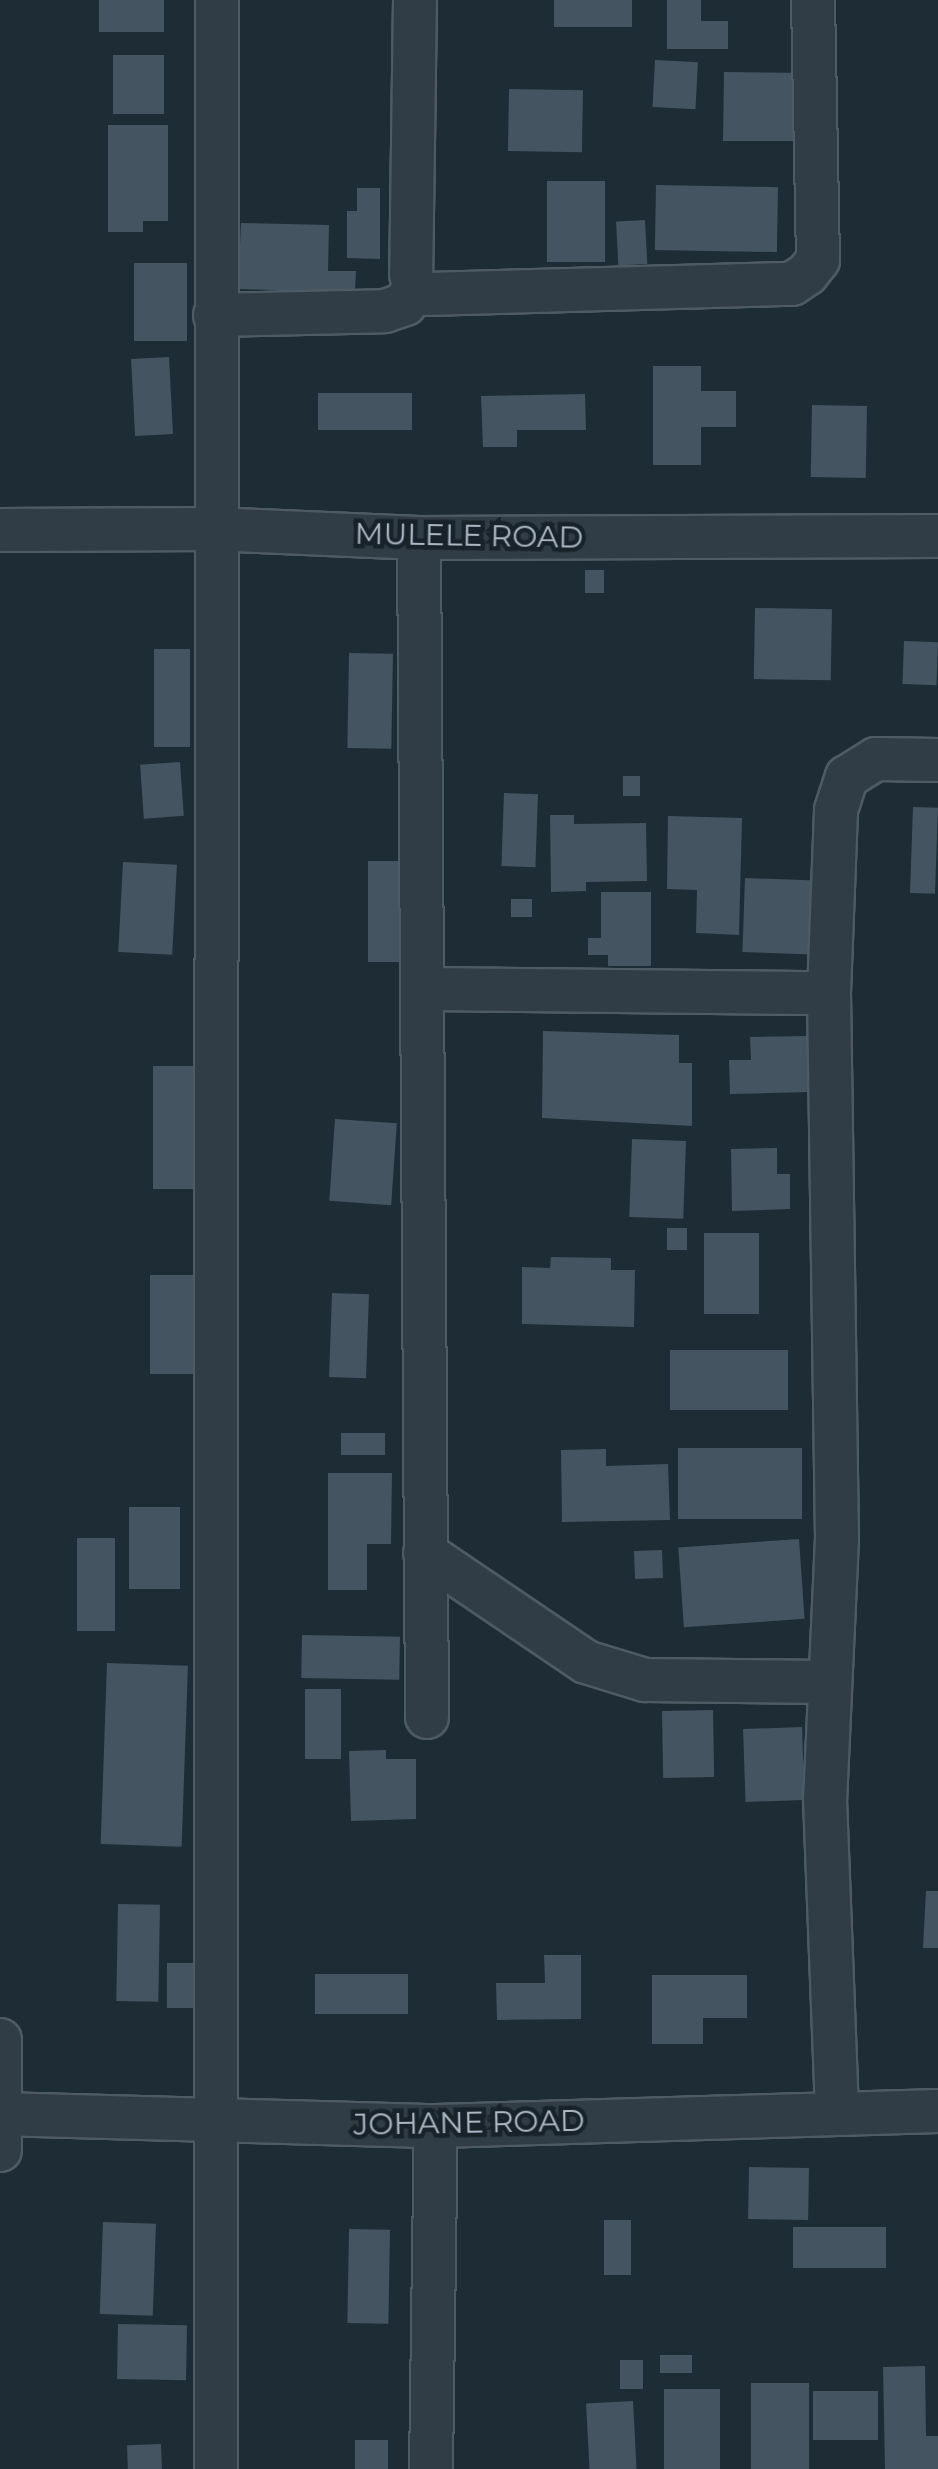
<!DOCTYPE html>
<html>
<head>
<meta charset="utf-8">
<style>
	body { margin:0 }
	#map { position:relative; width:938px; height:2469px; overflow:hidden; background:#1e2c35; font-family:Montserrat,sans-serif }
	div>[style] { position:absolute }
	[style*='--x'] { left:calc(var(--x)*1px); top:calc(var(--y)*1px); width:calc(var(--w)*1px); rotate:calc(var(--a)*1deg) }
	.building>* { inset:0; background:#445460; transform-origin:0 0 }
	.roads { filter:drop-shadow(2px 0 #4f5b64) drop-shadow(-2px 0 #4f5b64) drop-shadow(0 2px #4f5b64) drop-shadow(0 -2px #4f5b64) }
	.minor>* { height:42px; margin:-21px; padding:0 21px; transform-origin:21px; border-radius:21px; background:#313d46 }
	span { translate:-50% -50%; white-space:nowrap; text-align:center; line-height:1.15; -webkit-text-stroke:9px #17222a; paint-order:stroke }
	.street-label { font-size:30px; color:#abb8c4 }
</style>
</head>
<body>
<div id="map">
	<div class="building">
		<i style="left:99px;top:0;width:65px;height:32px"></i>
		<i style="left:554px;top:0;width:78px;height:27px"></i>
		<i style="clip-path:polygon(667px 0,701px 0,701px 21px,728px 21px,728px 49px,667px 49px)"></i>
		<i style="left:113px;top:55px;width:51px;height:59px"></i>
		<i style="left:655px;top:60px;width:43px;height:47px;rotate:3deg"></i>
		<i style="clip-path:polygon(724px 72px,806px 73px,806px 108px,793px 108px,793px 141px,723px 141px)"></i>
		<i style="left:509px;top:89px;width:74px;height:62px;rotate:1deg"></i>
		<i style="clip-path:polygon(108px 125px,168px 125px,168px 221px,143px 221px,143px 232px,108px 232px)"></i>
		<i style="left:547px;top:181px;width:58px;height:81px"></i>
		<i style="left:656px;top:185px;width:122px;height:65px;rotate:1deg"></i>
		<i style="clip-path:polygon(357px 188px,380px 188px,380px 259px,347px 258px,347px 211px,357px 211px)"></i>
		<i style="left:645px;top:220px;width:44px;height:29px;rotate:87deg"></i>
		<i style="clip-path:polygon(241px 223px,329px 225px,328px 271px,356px 271px,355px 292px,238px 289px)"></i>
		<i style="left:134px;top:263px;width:53px;height:78px"></i>
		<i style="left:169px;top:357px;width:77px;height:38px;rotate:87deg"></i>
		<i style="clip-path:polygon(653px 366px,701px 366px,701px 391px,736px 391px,736px 427px,701px 427px,701px 465px,653px 465px)"></i>
		<i style="left:318px;top:393px;width:94px;height:37px"></i>
		<i style="clip-path:polygon(585px 394px,586px 430px,517px 430px,517px 447px,483px 447px,481px 396px)"></i>
		<i style="left:812px;top:405px;width:55px;height:72px;rotate:1deg"></i>
		<i style="left:585px;top:570px;width:19px;height:23px"></i>
		<i style="left:755px;top:608px;width:77px;height:71px;rotate:1deg"></i>
		<i style="left:904px;top:641px;width:34px;height:43px;rotate:2deg"></i>
		<i style="left:154px;top:649px;width:36px;height:98px"></i>
		<i style="left:349px;top:653px;width:44px;height:95px;rotate:1deg"></i>
		<i style="left:180px;top:762px;width:54px;height:40px;rotate:86deg"></i>
		<i style="left:623px;top:776px;width:17px;height:20px"></i>
		<i style="left:504px;top:793px;width:34px;height:73px;rotate:2deg"></i>
		<i style="left:913px;top:807px;width:25px;height:86px;rotate:2deg"></i>
		<i style="clip-path:polygon(550px 815px,574px 815px,574px 824px,646px 823px,647px 881px,586px 882px,586px 891px,551px 892px)"></i>
		<i style="clip-path:polygon(668px 816px,742px 818px,739px 935px,696px 933px,697px 890px,667px 889px)"></i>
		<i style="left:368px;top:861px;width:45px;height:101px"></i>
		<i style="left:123px;top:862px;width:54px;height:90px;rotate:3deg"></i>
		<i style="left:745px;top:878px;width:78px;height:74px;rotate:2deg"></i>
		<i style="clip-path:polygon(601px 892px,651px 892px,651px 966px,608px 966px,608px 955px,588px 955px,588px 938px,601px 938px)"></i>
		<i style="left:511px;top:899px;width:21px;height:18px"></i>
		<i style="clip-path:polygon(543px 1031px,679px 1035px,679px 1063px,692px 1063px,692px 1126px,542px 1118px)"></i>
		<i style="clip-path:polygon(807px 1036px,808px 1092px,730px 1094px,729px 1060px,751px 1060px,750px 1037px)"></i>
		<i style="left:153px;top:1066px;width:40px;height:123px"></i>
		<i style="left:335px;top:1119px;width:62px;height:82px;rotate:4deg"></i>
		<i style="left:632px;top:1139px;width:54px;height:78px;rotate:2deg"></i>
		<i style="clip-path:polygon(777px 1148px,777px 1174px,790px 1174px,790px 1209px,732px 1211px,731px 1149px)"></i>
		<i style="left:667px;top:1228px;width:20px;height:22px"></i>
		<i style="left:704px;top:1233px;width:55px;height:81px"></i>
		<i style="clip-path:polygon(551px 1257px,611px 1258px,611px 1270px,635px 1270px,634px 1327px,522px 1324px,522px 1267px,550px 1268px)"></i>
		<i style="left:150px;top:1275px;width:46px;height:99px"></i>
		<i style="left:332px;top:1293px;width:37px;height:84px;rotate:2deg"></i>
		<i style="left:670px;top:1350px;width:118px;height:60px"></i>
		<i style="left:341px;top:1433px;width:44px;height:22px"></i>
		<i style="left:802px;top:1448px;width:71px;height:124px;rotate:90deg"></i>
		<i style="clip-path:polygon(606px 1449px,606px 1466px,668px 1464px,670px 1520px,562px 1522px,561px 1450px)"></i>
		<i style="clip-path:polygon(328px 1473px,392px 1473px,391px 1544px,367px 1544px,367px 1590px,328px 1590px)"></i>
		<i style="left:129px;top:1507px;width:51px;height:82px"></i>
		<i style="left:77px;top:1538px;width:38px;height:93px"></i>
		<i style="left:799px;top:1539px;width:80px;height:121px;rotate:86deg"></i>
		<i style="left:662px;top:1550px;width:28px;height:28px;rotate:88deg"></i>
		<i style="left:302px;top:1635px;width:98px;height:43px;rotate:1deg"></i>
		<i style="left:107px;top:1663px;width:81px;height:181px;rotate:2deg"></i>
		<i style="left:305px;top:1689px;width:36px;height:70px"></i>
		<i style="left:713px;top:1710px;width:67px;height:51px;rotate:89deg"></i>
		<i style="left:802px;top:1727px;width:73px;height:59px;rotate:88deg"></i>
		<i style="clip-path:polygon(386px 1750px,386px 1759px,416px 1759px,416px 1819px,351px 1821px,349px 1751px)"></i>
		<i style="clip-path:polygon(926px 1891px,938px 1891px,938px 1948px,923px 1948px)"></i>
		<i style="left:118px;top:1904px;width:42px;height:97px;rotate:1deg"></i>
		<i style="clip-path:polygon(544px 1955px,581px 1955px,581px 2019px,497px 2020px,496px 1983px,545px 1983px)"></i>
		<i style="left:167px;top:1963px;width:34px;height:45px"></i>
		<i style="left:408px;top:1974px;width:40px;height:93px;rotate:90deg"></i>
		<i style="clip-path:polygon(652px 1975px,747px 1975px,747px 2018px,703px 2018px,703px 2044px,652px 2044px)"></i>
		<i style="left:749px;top:2167px;width:60px;height:52px;rotate:1deg"></i>
		<i style="left:604px;top:2220px;width:27px;height:55px"></i>
		<i style="left:103px;top:2222px;width:53px;height:92px;rotate:2deg"></i>
		<i style="left:793px;top:2227px;width:93px;height:41px"></i>
		<i style="left:349px;top:2229px;width:41px;height:94px;rotate:1deg"></i>
		<i style="left:118px;top:2324px;width:69px;height:55px;rotate:1deg"></i>
		<i style="left:692px;top:2355px;width:18px;height:32px;rotate:90deg"></i>
		<i style="left:620px;top:2360px;width:23px;height:29px"></i>
		<i style="clip-path:polygon(925px 2366px,926px 2436px,938px 2436px,938px 2469px,885px 2469px,883px 2367px)"></i>
		<i style="left:751px;top:2383px;width:58px;height:86px"></i>
		<i style="left:664px;top:2389px;width:56px;height:80px"></i>
		<i style="left:813px;top:2391px;width:65px;height:49px"></i>
		<i style="left:633px;top:2401px;width:68px;height:47px;rotate:87deg"></i>
		<i style="left:355px;top:2440px;width:33px;height:29px"></i>
		<i style="left:161px;top:2444px;width:25px;height:34px;rotate:88deg"></i>
	</div>
	<div class="roads">
		<div class="minor">
			<i style="--x:415;--y:0;--w:274;--a:90.8"></i>
			<i style="--x:411;--y:274;--w:14;--a:78"></i>
			<i style="--x:414;--y:288;--w:14;--a:25"></i>
			<i style="--x:427;--y:294;--w:365;--a:-1.6"></i>
			<i style="--x:792;--y:284;--w:18;--a:-34"></i>
			<i style="--x:807;--y:274;--w:18;--a:-52"></i>
			<i style="--x:818;--y:260;--w:260;--a:-91.1"></i>
			<i style="--x:215;--y:315;--w:170;--a:-1.3"></i>
			<i style="--x:385;--y:311;--w:21;--a:-19"></i>
			<i style="--x:405;--y:304;--w:18;--a:-61"></i>
			<i style="--x:0;--y:530;--w:213;--a:-0.3"></i>
			<i style="--x:213;--y:529;--w:206;--a:2.5"></i>
			<i style="--x:419;--y:538;--w:519;--a:-0.22"></i>
			<i style="--x:419;--y:538;--w:1179;--a:89.61"></i>
			<i style="--x:426;--y:989;--w:403;--a:0.6"></i>
			<i style="--x:829;--y:993;--w:545;--a:89.16"></i>
			<i style="--x:837;--y:1538;--w:261;--a:92.6"></i>
			<i style="--x:825;--y:1799;--w:314;--a:87.8"></i>
			<i style="--x:829;--y:993;--w:183;--a:-87.8"></i>
			<i style="--x:836;--y:810;--w:35;--a:-72"></i>
			<i style="--x:847;--y:777;--w:34;--a:-32"></i>
			<i style="--x:876;--y:759;--w:62;--a:0.9"></i>
			<i style="--x:425;--y:1553;--w:194;--a:34.1"></i>
			<i style="--x:586;--y:1662;--w:62;--a:17"></i>
			<i style="--x:645;--y:1680;--w:184;--a:0.6"></i>
			<i style="--x:0;--y:2040;--w:110;--a:90"></i>
			<i style="--x:0;--y:2114;--w:436;--a:1.6"></i>
			<i style="--x:436;--y:2126;--w:502;--a:-1.71"></i>
			<i style="--x:216;--y:2469;--w:2469;--a:-89.98"></i>
			<i style="--x:431;--y:2469;--w:343;--a:-89.2"></i>
		</div>
	</div>
	<div class="street-label">
		<span style="left:469px;top:536px;rotate:1deg">MULELE ROAD</span>
		<span style="left:469px;top:2123px;rotate:-1deg">JOHANE ROAD</span>
	</div>
</div>
</body>
</html>
